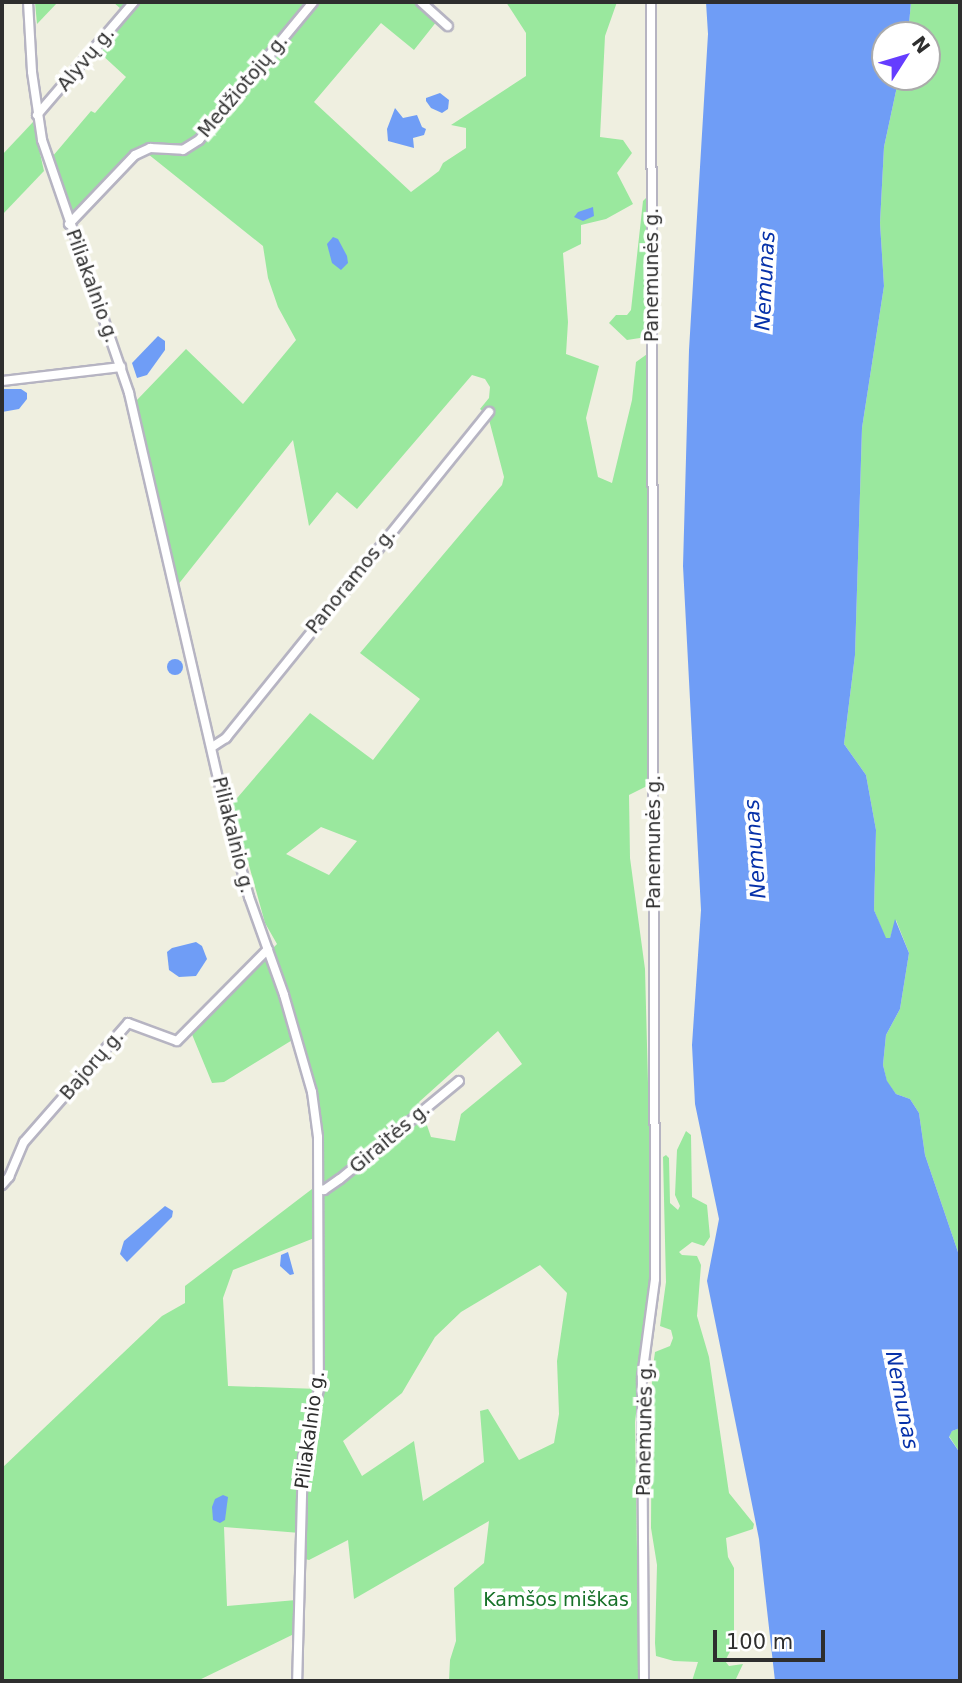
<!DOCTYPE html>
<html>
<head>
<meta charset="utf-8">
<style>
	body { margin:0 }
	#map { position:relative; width:962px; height:1683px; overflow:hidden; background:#efefe0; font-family:"DejaVu Sans",sans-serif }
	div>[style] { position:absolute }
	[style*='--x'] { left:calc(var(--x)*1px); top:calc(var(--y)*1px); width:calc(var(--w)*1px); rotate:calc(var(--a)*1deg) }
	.green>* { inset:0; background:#9ae89e }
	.water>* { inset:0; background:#6f9df6 }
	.round { border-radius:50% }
	.roads { filter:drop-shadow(2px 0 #b6b4c2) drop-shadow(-2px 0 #b6b4c2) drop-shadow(0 2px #b6b4c2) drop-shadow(0 -2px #b6b4c2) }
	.street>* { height:8px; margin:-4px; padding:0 4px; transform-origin:4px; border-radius:4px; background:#fff }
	span { translate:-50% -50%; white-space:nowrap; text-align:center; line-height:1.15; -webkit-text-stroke:7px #fff; paint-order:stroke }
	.street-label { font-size:19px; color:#2e2e2e }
	.park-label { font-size:19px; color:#177128 }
	.water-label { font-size:21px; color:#0631a9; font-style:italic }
	.frame { position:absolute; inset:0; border:4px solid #2e2e2e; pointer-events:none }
	.north { position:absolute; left:871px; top:21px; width:70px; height:70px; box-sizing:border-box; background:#fff; border:2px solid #ababab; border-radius:50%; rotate:53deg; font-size:19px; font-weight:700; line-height:28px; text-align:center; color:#2e2e2e }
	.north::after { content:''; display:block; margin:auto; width:24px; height:32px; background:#653dff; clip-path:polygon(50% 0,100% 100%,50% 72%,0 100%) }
	.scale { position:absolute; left:713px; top:1630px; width:112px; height:32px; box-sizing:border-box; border:4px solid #2e2e2e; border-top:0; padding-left:9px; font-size:21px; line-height:24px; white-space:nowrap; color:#2e2e2e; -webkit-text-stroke:5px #fff; paint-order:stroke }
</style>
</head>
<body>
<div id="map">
	<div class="green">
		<i style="clip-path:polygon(35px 2px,58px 2px,37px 24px)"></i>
		<i style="clip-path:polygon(evenodd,113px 2px,414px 2px,437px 21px,414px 50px,381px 23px,314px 102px,411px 192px,439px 171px,443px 163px,466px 148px,466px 128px,451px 125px,526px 76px,526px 33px,506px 2px,617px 2px,605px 36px,600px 137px,623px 140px,632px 153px,617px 173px,633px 204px,606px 219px,581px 225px,581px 244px,563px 253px,568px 322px,566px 354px,599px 366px,586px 418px,598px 477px,612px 483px,632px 400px,636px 362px,650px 352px,647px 786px,629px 795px,630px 858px,645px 969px,653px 1272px,635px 1422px,639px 1681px,449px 1681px,450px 1660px,456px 1641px,454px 1588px,484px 1563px,489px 1521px,354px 1599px,348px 1540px,309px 1560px,301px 1558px,300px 1533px,224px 1527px,227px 1606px,296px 1600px,294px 1634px,197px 1681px,2px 1681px,2px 1468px,162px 1316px,185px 1303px,185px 1286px,312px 1189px,315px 1150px,310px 1094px,294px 1039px,224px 1082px,212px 1083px,191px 1032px,277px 944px,265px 923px,232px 804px,310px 713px,373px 760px,420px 699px,360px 653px,502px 485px,504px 477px,488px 416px,480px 409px,489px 398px,490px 387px,485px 379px,472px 375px,357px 509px,337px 492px,309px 526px,293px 440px,177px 586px,136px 401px,186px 349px,243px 404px,296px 340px,278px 307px,268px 278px,263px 246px,143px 150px,138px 147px,132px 150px,79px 212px,71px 210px,52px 157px,91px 111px,95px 113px,126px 77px,100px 53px,129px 16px,113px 2px,321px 827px,357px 841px,329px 875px,286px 854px,321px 827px,113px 2px,498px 1031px,522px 1064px,461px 1114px,455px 1141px,431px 1137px,419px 1102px,498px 1031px,113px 2px,322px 1235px,319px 1389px,228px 1386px,223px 1298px,233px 1270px,322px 1235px,113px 2px,540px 1265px,567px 1293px,557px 1361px,559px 1414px,554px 1443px,519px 1460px,488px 1409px,480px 1411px,484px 1462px,423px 1501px,414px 1441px,362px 1476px,343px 1441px,402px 1393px,435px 1337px,461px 1312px,540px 1265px)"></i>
		<i style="clip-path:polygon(911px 2px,960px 2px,960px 1258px,925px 1155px,919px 1113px,910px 1099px,896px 1094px,887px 1082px,883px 1065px,886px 1035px,900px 1009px,909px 953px,896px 920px,890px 938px,885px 938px,874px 910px,876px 830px,866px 775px,844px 744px,855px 655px,862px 428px,884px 286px,880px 223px,884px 147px,899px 77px,927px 77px,927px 35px,908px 35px)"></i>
		<i style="clip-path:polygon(33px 122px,44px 171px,2px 215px,2px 155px)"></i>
		<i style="clip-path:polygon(647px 197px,653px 199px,650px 331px,640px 338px,627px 340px,609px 323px,616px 315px,627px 315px,631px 310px,643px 201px)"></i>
		<i style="clip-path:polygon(686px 1131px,691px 1135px,692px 1197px,707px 1205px,710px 1237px,704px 1246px,692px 1242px,679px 1252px,682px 1255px,697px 1256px,701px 1265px,697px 1316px,709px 1357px,729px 1493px,754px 1524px,753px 1529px,726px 1538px,728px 1557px,734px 1568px,734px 1644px,725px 1661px,729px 1666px,743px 1664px,735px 1681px,692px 1681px,698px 1662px,674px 1661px,656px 1656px,655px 1643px,657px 1565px,651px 1528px,652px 1374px,655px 1352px,670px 1346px,673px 1338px,671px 1330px,660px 1326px,666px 1282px,663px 1157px,666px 1155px,669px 1158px,670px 1203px,678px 1210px,680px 1206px,675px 1195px,677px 1150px)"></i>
		<i style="clip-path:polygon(960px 1428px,960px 1453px,949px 1436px,952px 1431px)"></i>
	</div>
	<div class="water">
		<i style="clip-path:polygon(706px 2px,911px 2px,908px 35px,885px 35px,885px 77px,899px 77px,884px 147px,880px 223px,884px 286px,862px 428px,855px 655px,844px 744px,866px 775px,876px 830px,874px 910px,886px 938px,890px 938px,895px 919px,909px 953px,900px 1009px,886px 1035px,883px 1065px,887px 1081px,896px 1094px,910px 1099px,919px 1113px,925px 1155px,960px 1258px,960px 1428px,952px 1431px,949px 1437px,960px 1453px,960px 1681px,775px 1681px,759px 1539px,707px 1281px,719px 1219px,695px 1104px,692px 1045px,701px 910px,683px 566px,689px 350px,708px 34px)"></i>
		<i style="clip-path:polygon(440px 93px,449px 100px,448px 109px,442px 113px,431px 108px,426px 101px,426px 98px)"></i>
		<i style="clip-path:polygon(395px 108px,403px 118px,417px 115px,422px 127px,426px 129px,424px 135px,413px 138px,414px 148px,388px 141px,387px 129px)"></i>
		<i style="clip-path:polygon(593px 207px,594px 216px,583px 221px,574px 217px,578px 212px)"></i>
		<i style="clip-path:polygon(333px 237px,338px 239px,347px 256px,348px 263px,341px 270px,332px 263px,327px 244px)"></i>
		<i style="clip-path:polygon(158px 336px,165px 341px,165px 350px,147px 375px,137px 378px,132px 363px)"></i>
		<i style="clip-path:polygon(2px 389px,21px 389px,27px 393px,27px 399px,19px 409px,2px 412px)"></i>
		<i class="round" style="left:167px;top:659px;width:16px;height:16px"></i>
		<i style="clip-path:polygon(196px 942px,202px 946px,207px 959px,196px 976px,179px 977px,169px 970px,167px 952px,172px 948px)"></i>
		<i style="clip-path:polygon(165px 1206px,173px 1211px,172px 1217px,127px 1262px,120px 1254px,124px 1241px)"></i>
		<i style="clip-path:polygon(288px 1252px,294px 1274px,290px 1275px,280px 1266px,281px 1255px)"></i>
		<i style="clip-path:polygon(223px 1495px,228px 1497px,225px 1520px,220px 1523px,213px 1520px,212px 1507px,215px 1499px)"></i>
	</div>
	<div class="roads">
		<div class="street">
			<i style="--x:28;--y:2;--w:70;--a:86.7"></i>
			<i style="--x:32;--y:72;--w:69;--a:81.6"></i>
			<i style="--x:42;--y:140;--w:268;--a:71"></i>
			<i style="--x:129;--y:393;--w:434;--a:77"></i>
			<i style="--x:227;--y:816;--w:84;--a:74.8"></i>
			<i style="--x:249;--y:897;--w:104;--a:70.3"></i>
			<i style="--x:284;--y:995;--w:101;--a:73.9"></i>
			<i style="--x:312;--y:1092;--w:45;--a:82.4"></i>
			<i style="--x:318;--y:1137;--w:252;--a:89.8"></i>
			<i style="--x:319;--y:1389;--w:71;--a:103.1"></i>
			<i style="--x:303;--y:1458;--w:223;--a:91.5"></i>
			<i style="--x:421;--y:2;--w:36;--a:42"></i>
			<i style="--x:37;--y:115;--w:149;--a:-49.4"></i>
			<i style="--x:69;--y:224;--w:95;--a:-46.3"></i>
			<i style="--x:135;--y:155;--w:17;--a:-25"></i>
			<i style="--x:150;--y:148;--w:33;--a:3"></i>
			<i style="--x:183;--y:150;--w:19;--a:-32"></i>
			<i style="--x:199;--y:140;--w:179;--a:-50.4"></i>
			<i style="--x:2;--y:381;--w:120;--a:-6.7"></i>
			<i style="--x:212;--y:747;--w:17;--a:-33"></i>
			<i style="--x:226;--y:738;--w:419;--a:-51.1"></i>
			<i style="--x:2;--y:1185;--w:11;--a:-49"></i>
			<i style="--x:9;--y:1177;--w:38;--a:-67"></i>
			<i style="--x:24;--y:1142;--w:158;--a:-48.8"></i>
			<i style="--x:128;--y:1023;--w:52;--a:20.2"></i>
			<i style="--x:177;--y:1041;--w:129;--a:-45.3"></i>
			<i style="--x:319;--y:1189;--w:5;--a:11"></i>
			<i style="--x:324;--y:1190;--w:19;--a:-35"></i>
			<i style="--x:340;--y:1179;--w:154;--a:-39.5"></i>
			<i style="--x:644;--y:1681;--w:304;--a:-90.4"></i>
			<i style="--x:642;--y:1377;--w:99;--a:-82.4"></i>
			<i style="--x:655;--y:1279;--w:1277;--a:-90.18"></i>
		</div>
	</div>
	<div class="street-label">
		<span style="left:86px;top:59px;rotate:-50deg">Alyvų g.</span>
		<span style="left:243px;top:86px;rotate:-50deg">Medžiotojų g.</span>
		<span style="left:652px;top:275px;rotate:-90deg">Panemunės g.</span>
		<span style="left:92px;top:286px;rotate:70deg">Piliakalnio g.</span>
		<span style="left:351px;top:581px;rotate:-51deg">Panoramos g.</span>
		<span style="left:233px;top:835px;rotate:76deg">Piliakalnio g.</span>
		<span style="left:654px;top:842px;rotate:-90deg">Panemunės g.</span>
		<span style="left:92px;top:1065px;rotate:-49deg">Bajorų g.</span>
		<span style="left:390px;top:1138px;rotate:-40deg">Giraitės g.</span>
		<span style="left:645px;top:1429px;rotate:-89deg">Panemunės g.</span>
		<span style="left:310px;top:1430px;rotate:-82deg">Piliakalnio g.</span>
	</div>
	<div class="park-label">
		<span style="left:556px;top:1600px">Kamšos miškas</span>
	</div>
	<div class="water-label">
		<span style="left:765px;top:281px;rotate:-87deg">Nemunas</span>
		<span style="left:755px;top:849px;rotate:-94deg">Nemunas</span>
		<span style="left:902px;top:1400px;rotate:79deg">Nemunas</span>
	</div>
	<div class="frame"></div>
	<div class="north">N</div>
	<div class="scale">100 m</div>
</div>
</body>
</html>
